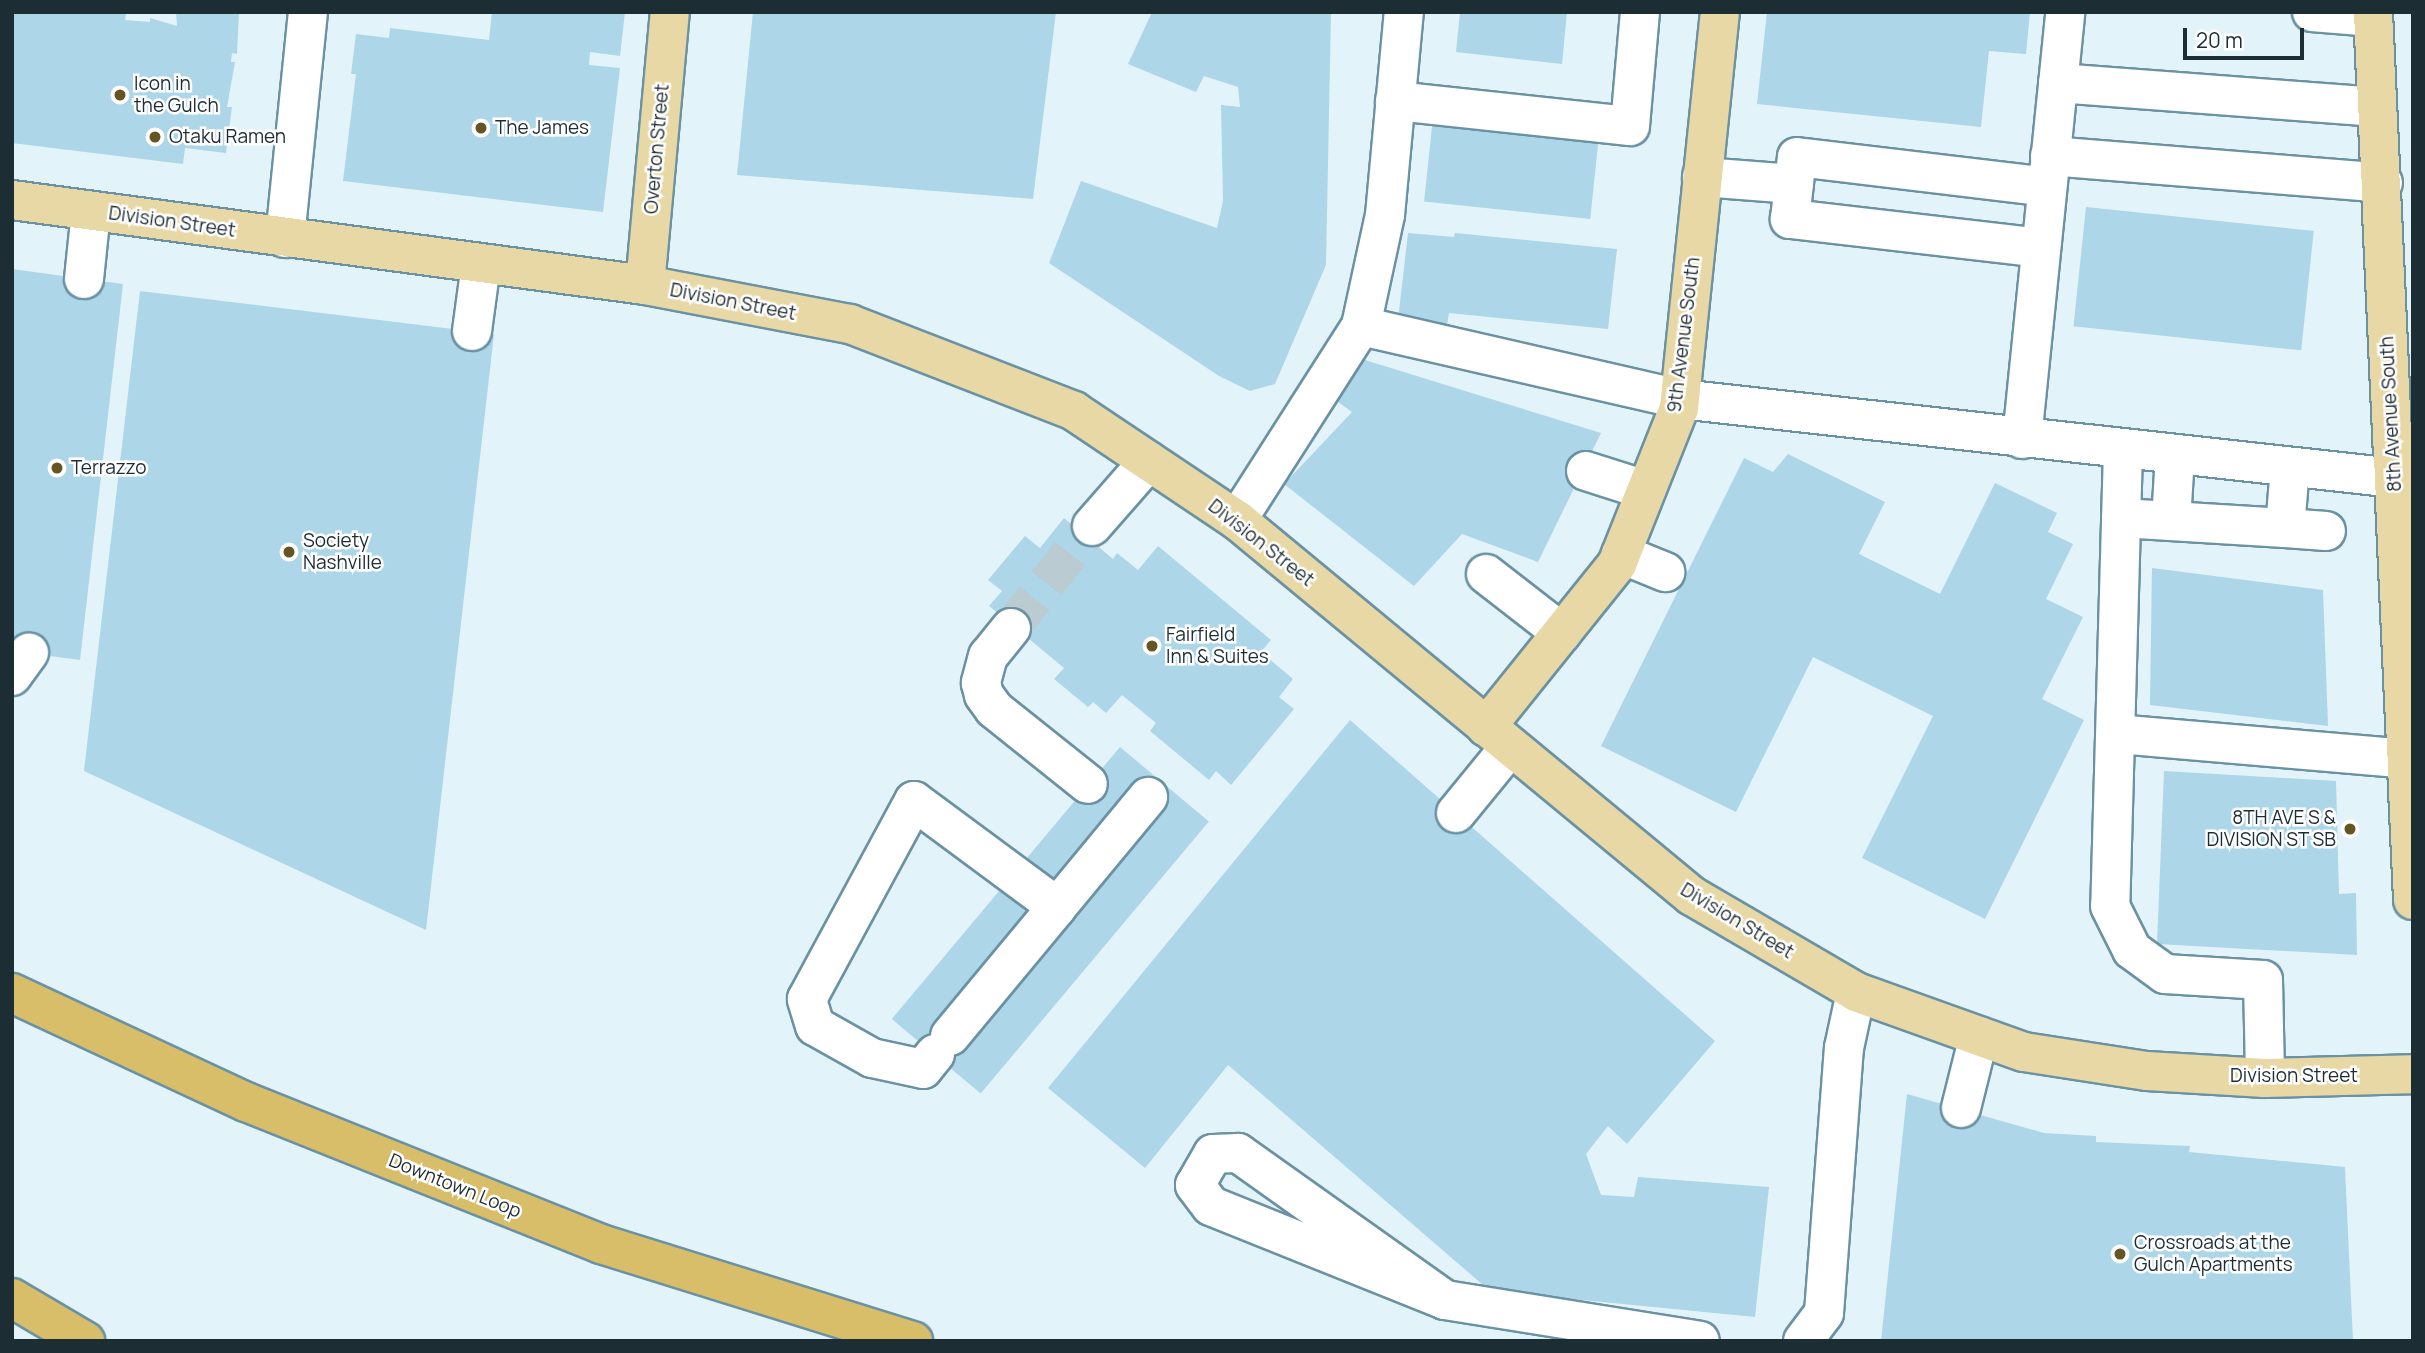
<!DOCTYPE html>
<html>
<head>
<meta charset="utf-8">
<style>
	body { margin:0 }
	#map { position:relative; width:2425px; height:1353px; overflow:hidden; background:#e3f3fa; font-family:Manrope,sans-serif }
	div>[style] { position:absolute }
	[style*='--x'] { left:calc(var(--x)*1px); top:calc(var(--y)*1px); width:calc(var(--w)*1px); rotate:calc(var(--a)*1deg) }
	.building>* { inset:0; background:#add6e8; transform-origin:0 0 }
	.minor-tunnel>* { height:38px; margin-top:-19px; transform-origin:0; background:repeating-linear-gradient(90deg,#bbcbd2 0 38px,transparent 0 57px) }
	.roads { filter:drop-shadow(2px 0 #6b92a3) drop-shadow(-2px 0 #6b92a3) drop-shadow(0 2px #6b92a3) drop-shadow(0 -2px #6b92a3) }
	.minor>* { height:38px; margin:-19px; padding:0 19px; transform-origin:19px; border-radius:19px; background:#fff }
	.major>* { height:38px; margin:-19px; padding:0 19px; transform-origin:19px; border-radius:19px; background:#e8d8a6 }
	.highway>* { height:38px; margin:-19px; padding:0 19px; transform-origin:19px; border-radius:19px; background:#d9be6a }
	.dots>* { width:19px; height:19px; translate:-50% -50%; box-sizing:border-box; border:4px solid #fff; border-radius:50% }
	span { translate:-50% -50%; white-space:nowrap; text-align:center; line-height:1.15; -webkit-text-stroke:5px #fff; paint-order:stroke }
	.poi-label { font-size:19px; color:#1d2d34 }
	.left { translate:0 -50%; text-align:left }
	.right { translate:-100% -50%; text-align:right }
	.street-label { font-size:19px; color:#1d2d34 }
	.frame { position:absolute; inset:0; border:14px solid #1d2d34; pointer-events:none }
	.scale { position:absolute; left:2183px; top:28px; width:121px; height:32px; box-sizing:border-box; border:4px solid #1d2d34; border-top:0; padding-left:9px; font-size:21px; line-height:24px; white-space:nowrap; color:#1d2d34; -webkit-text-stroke:5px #fff; paint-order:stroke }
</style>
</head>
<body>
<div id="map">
	<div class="building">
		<i style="clip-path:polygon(12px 12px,126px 12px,125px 20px,150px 22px,150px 18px,177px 26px,176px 12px,239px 12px,237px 54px,232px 53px,231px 62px,235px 62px,227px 107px,232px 107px,226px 153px,185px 148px,183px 164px,12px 143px)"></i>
		<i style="clip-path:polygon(492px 12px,625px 12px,620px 56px,590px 52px,589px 65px,620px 68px,603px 212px,343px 181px,356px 74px,351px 74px,356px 34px,389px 38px,390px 28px,489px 40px)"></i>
		<i style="clip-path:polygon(753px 12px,1056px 12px,1033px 199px,737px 175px)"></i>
		<i style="clip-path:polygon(1152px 12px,1331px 12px,1326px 265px,1275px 384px,1250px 391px,1219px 376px,1049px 263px,1081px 181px,1217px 228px,1223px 201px,1221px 105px,1240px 107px,1238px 87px,1204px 76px,1196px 92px,1128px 64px)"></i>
		<i style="clip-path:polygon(1460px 12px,1567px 12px,1562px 64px,1456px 52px)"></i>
		<i style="clip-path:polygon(1767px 12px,2030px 12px,2026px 54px,1989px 51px,1981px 127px,1757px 104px)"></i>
		<i style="left:1433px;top:117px;width:167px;height:85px;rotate:6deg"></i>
		<i style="left:2086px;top:207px;width:229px;height:120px;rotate:6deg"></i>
		<i style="clip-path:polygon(1408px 233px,1454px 237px,1455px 233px,1617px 249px,1608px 329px,1449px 313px,1447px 325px,1398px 320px)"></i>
		<i style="clip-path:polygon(12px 269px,123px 284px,80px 660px,12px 651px)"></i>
		<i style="clip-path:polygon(140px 291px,494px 334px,426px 930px,84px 771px)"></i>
		<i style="clip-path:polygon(1365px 360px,1601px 433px,1538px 562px,1462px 534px,1414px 586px,1284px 484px,1352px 412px,1334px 399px)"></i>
		<i style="clip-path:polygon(1788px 454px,1885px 502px,1859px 554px,1940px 594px,1995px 483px,2057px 513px,2048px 532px,2073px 544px,2046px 599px,2083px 617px,2042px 699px,2084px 720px,1985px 919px,1862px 858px,1933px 716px,1813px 657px,1736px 812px,1601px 746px,1744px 458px,1773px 472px)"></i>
		<i style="clip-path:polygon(1064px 518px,1113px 559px,1117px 553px,1138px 570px,1158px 546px,1271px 640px,1261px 652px,1293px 679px,1279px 697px,1294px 709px,1231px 785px,1216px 771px,1209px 780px,1150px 731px,1156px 723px,1122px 695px,1106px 713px,1093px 702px,1088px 707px,1054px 679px,1064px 668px,989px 606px,1002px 591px,988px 580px,1025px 536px,1040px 548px)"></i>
		<i style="clip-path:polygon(2152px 568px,2323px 590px,2328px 726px,2150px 705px)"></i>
		<i style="clip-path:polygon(1350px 720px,1715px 1041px,1627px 1144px,1608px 1126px,1586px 1154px,1601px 1195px,1634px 1197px,1638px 1177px,1769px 1187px,1755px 1317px,1490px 1291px,1228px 1065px,1145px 1168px,1048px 1088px)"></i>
		<i style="left:1120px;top:747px;width:116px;height:355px;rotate:40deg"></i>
		<i style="clip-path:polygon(2164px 771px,2336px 781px,2339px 894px,2356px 893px,2357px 955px,2157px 944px)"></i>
		<i style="clip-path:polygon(1907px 1094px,2044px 1133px,2096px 1136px,2096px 1142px,2190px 1146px,2189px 1152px,2345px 1167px,2353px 1341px,1881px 1341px)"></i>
	</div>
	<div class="minor-tunnel">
		<i style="--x:1011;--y:628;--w:130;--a:-51.5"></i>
	</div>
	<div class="roads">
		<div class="minor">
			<i style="--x:2312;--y:12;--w:61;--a:4.7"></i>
			<i style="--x:2058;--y:83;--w:320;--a:4.3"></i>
			<i style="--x:1395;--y:101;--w:236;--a:6.1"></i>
			<i style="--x:1630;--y:126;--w:114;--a:-85"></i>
			<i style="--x:2050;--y:156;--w:334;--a:4.6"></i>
			<i style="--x:1702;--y:177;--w:92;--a:4.4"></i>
			<i style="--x:285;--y:238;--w:227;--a:-84.2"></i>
			<i style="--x:2041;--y:248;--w:253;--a:-173.4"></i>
			<i style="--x:1790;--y:219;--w:62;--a:-83.6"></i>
			<i style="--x:1797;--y:157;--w:252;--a:6.8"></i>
			<i style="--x:84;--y:279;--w:68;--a:-84.1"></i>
			<i style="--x:1361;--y:326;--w:327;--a:12.9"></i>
			<i style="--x:1680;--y:399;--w:718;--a:6.31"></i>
			<i style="--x:472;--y:331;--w:68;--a:-82.3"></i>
			<i style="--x:2022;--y:439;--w:429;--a:-84.2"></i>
			<i style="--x:2123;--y:450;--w:456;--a:91.6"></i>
			<i style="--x:2110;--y:906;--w:49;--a:63.4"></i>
			<i style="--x:2132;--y:950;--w:41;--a:36"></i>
			<i style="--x:2165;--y:974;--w:98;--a:3.5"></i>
			<i style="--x:2263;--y:980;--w:98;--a:88.8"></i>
			<i style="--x:1586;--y:471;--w:63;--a:17.6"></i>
			<i style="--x:2121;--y:518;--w:164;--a:3.5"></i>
			<i style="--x:2285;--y:528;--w:61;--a:-85.3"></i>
			<i style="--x:1237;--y:520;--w:230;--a:-57.4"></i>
			<i style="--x:1361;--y:326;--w:114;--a:-77.8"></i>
			<i style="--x:1385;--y:215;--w:204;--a:-84.7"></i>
			<i style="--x:2171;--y:521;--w:66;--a:-86.5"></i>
			<i style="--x:1092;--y:526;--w:86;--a:-48.8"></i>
			<i style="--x:2285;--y:528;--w:41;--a:4.2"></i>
			<i style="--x:1621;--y:554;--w:48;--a:22.2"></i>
			<i style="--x:1486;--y:574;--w:96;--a:37.8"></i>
			<i style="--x:1011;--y:628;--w:36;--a:129"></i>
			<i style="--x:988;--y:656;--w:28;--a:105"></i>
			<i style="--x:981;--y:683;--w:12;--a:76"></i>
			<i style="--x:984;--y:695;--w:17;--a:54"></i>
			<i style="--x:994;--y:709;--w:120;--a:38.6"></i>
			<i style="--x:12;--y:676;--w:29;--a:-54"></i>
			<i style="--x:2117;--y:734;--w:290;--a:4.9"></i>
			<i style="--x:1456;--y:813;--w:85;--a:-50.7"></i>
			<i style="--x:950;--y:1036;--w:168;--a:-50.3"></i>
			<i style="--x:935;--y:1054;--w:19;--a:129"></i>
			<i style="--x:923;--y:1069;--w:52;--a:-167.8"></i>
			<i style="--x:872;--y:1058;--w:65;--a:-150.7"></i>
			<i style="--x:815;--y:1026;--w:28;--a:-107"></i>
			<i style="--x:807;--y:999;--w:225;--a:-61.6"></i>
			<i style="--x:914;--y:801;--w:178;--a:36.5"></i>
			<i style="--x:1057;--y:907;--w:143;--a:-50.4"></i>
			<i style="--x:1961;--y:1108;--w:74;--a:-76"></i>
			<i style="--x:1445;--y:1300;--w:254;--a:-144.6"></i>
			<i style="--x:1238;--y:1153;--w:25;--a:178"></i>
			<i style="--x:1213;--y:1154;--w:36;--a:120"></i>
			<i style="--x:1195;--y:1185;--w:26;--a:53"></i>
			<i style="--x:1211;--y:1206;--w:252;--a:21.9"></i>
			<i style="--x:1445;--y:1300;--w:258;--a:9.1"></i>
			<i style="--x:1803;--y:1341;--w:35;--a:-53"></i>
			<i style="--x:1824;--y:1313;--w:266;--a:-85.7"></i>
			<i style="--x:1844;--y:1048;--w:57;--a:-77.9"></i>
		</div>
		<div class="major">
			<i style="--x:2373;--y:12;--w:889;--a:87.42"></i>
			<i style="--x:12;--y:200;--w:639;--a:7.65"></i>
			<i style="--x:645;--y:285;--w:209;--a:10.8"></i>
			<i style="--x:850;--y:324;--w:240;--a:21.2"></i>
			<i style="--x:1074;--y:411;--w:196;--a:33.8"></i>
			<i style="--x:1237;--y:520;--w:590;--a:39.57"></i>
			<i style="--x:1692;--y:896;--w:190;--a:30.3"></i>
			<i style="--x:1856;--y:992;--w:178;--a:19.7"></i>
			<i style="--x:2024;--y:1052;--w:124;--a:8.8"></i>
			<i style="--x:2147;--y:1071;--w:118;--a:3.4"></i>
			<i style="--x:2265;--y:1078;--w:148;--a:-1.5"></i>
			<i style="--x:645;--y:285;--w:274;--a:-84.8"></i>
			<i style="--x:1486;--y:727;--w:209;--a:-51.2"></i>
			<i style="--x:1617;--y:564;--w:168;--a:-68.3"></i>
			<i style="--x:1679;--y:408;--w:398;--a:-84.1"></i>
		</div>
		<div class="highway">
			<i style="--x:12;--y:993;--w:258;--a:25"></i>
			<i style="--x:246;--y:1102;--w:382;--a:21.8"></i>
			<i style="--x:601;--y:1244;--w:327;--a:17.3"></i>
			<i style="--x:12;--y:1298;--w:85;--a:30.5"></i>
		</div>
	</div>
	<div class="dots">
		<i style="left:120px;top:95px;background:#655522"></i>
		<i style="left:481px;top:128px;background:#655522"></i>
		<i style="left:155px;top:137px;background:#655522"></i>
		<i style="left:57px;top:468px;background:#655522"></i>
		<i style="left:289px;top:552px;background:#655522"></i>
		<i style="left:1152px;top:646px;background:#655522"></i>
		<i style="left:2350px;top:829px;background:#655522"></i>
		<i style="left:2120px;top:1254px;background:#655522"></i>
	</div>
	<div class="poi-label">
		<span class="left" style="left:134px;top:95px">Icon in<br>the Gulch</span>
		<span class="left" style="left:495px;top:128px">The James</span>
		<span class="left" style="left:169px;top:137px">Otaku Ramen</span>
		<span class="left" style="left:71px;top:468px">Terrazzo</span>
		<span class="left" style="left:303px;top:552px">Society<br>Nashville</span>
		<span class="left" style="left:1166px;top:646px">Fairfield<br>Inn &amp; Suites</span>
		<span class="right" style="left:2336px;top:829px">8TH AVE S &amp;<br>DIVISION ST SB</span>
		<span class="left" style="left:2134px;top:1254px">Crossroads at the<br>Gulch Apartments</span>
	</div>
	<div class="street-label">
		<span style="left:657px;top:149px;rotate:-85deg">Overton Street</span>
		<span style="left:172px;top:222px;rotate:8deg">Division Street</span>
		<span style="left:733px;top:302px;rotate:11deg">Division Street</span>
		<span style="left:1684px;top:335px;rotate:-83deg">9th Avenue South</span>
		<span style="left:2391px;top:414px;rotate:-93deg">8th Avenue South</span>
		<span style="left:1261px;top:543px;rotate:38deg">Division Street</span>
		<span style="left:1737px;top:921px;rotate:31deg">Division Street</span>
		<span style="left:2294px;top:1076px">Division Street</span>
		<span style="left:455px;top:1186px;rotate:22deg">Downtown Loop</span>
	</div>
	<div class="frame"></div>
	<div class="scale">20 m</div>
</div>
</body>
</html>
